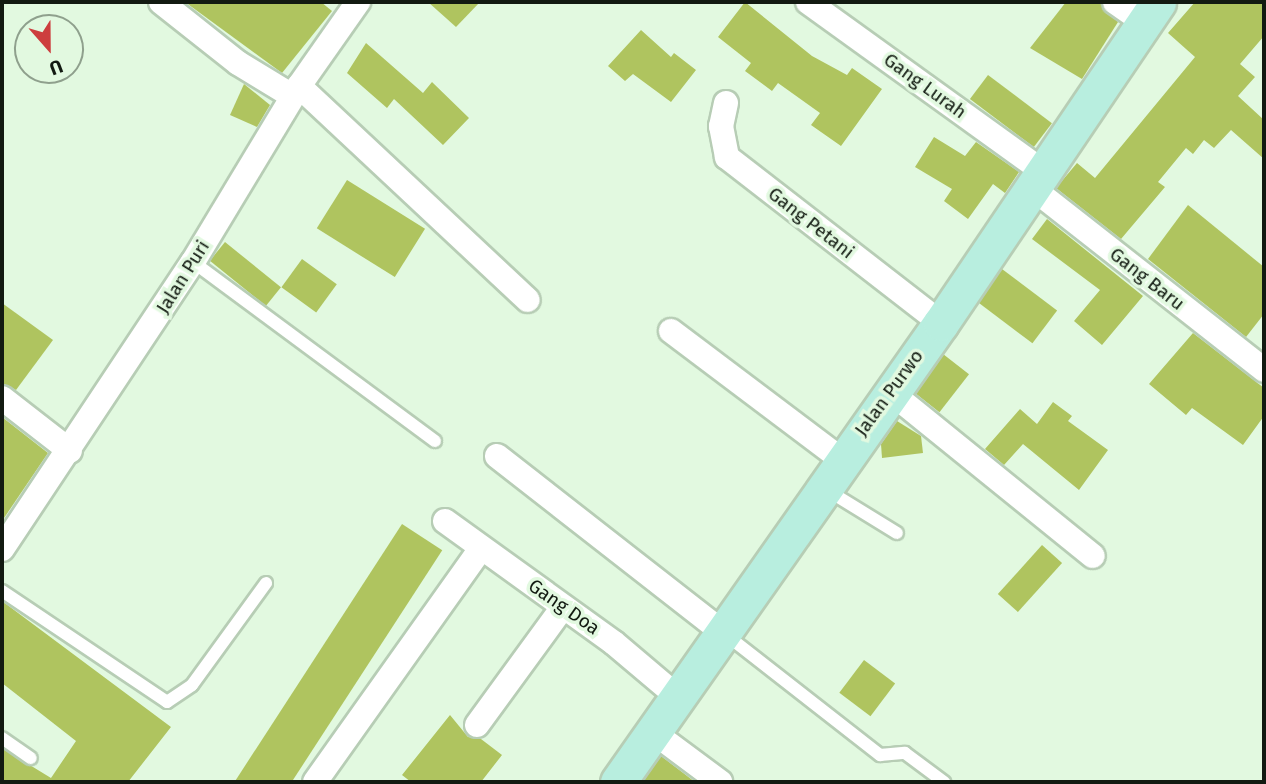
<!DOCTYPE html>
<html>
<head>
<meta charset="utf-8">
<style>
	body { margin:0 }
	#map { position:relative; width:1266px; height:784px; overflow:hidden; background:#e2f9e0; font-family:"Fira Sans",sans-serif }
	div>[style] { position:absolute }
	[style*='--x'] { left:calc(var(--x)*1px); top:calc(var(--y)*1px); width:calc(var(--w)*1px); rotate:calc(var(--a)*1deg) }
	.building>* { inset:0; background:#afc45f; transform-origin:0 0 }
	.roads { filter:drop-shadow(2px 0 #b7cdb5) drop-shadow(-2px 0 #b7cdb5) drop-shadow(0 2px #b7cdb5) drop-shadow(0 -2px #b7cdb5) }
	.lane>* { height:12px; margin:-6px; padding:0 6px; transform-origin:6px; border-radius:6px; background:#fff }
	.street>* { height:24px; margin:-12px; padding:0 12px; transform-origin:12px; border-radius:12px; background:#fff }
	.secondary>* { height:35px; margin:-17.5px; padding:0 17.5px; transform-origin:17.5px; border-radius:17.5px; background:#b8eedf }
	span { translate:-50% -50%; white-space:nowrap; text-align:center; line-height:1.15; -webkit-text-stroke:7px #e2f9e0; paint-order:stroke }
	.street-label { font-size:19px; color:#121a11 }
	.frame { position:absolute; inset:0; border:4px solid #121a11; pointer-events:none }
	.north { position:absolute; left:14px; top:14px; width:70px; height:70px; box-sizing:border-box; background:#e2f9e0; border:2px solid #8fa08d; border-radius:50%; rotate:159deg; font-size:19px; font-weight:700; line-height:28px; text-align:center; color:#121a11 }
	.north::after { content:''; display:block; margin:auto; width:24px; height:32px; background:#cd3e3e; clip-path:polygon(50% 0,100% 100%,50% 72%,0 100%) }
</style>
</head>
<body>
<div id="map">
	<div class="building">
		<i style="clip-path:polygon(185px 2px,321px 2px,332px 11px,282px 73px)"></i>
		<i style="clip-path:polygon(428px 2px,480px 2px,456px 27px)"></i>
		<i style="clip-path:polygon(745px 2px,812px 56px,847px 75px,852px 68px,882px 89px,841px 146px,811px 125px,820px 113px,778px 83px,772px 91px,745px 71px,751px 63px,718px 37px)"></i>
		<i style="clip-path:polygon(1066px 2px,1100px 2px,1118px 22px,1082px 79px,1030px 48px)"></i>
		<i style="clip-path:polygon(1195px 2px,1264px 2px,1264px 36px,1240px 64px,1255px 77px,1238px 96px,1264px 120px,1264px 159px,1231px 130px,1214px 148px,1204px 140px,1193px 154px,1186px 148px,1158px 182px,1165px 187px,1121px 239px,1056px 188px,1077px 163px,1095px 178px,1195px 57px,1168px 33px)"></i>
		<i style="clip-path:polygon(641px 30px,671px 57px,674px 53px,696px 70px,671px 102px,633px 74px,625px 81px,608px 66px)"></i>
		<i style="clip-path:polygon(366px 43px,423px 93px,432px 82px,469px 118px,443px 145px,394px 99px,387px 108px,347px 73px)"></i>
		<i style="left:988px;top:75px;width:80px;height:30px;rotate:37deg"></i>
		<i style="clip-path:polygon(244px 84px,270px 105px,257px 127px,230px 115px)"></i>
		<i style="clip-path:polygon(934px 137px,965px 156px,976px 142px,1019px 172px,1005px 193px,993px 184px,968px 219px,944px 201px,952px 189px,915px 167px)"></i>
		<i style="left:347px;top:180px;width:92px;height:57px;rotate:32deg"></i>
		<i style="clip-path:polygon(1188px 205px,1264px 267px,1264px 314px,1246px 337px,1148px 259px)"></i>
		<i style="clip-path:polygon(1047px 219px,1143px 296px,1102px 345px,1074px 321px,1100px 290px,1032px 239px)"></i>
		<i style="left:225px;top:242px;width:72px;height:24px;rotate:39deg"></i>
		<i style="left:302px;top:259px;width:43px;height:35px;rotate:36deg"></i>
		<i style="left:1002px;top:269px;width:69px;height:41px;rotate:37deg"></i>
		<i style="clip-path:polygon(2px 303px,53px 340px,16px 390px,2px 383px)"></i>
		<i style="clip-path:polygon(1193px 333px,1264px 388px,1264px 416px,1243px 445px,1192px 408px,1186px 415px,1149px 384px)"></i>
		<i style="left:943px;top:354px;width:33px;height:48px;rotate:38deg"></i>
		<i style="clip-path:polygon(1053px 402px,1072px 416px,1068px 421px,1108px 450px,1079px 490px,1023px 444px,1004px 465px,985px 449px,1020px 409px,1037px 424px)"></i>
		<i style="clip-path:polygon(2px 417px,48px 453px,2px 521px)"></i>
		<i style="clip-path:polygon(897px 421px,921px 436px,923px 453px,882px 458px,881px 444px)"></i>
		<i style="left:402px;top:524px;width:48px;height:306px;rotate:33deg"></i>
		<i style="left:1042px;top:545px;width:27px;height:66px;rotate:42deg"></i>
		<i style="clip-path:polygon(2px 601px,171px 727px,128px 782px,2px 782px,2px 748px,51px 778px,76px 741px,2px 683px)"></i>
		<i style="left:864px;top:660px;width:39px;height:41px;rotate:37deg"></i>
		<i style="clip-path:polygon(450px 715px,468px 737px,481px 739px,502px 755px,481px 782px,411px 782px,402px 775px)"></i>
		<i style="clip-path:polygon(661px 756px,695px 782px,642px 782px)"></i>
	</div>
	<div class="roads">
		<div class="lane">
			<i style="--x:193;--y:262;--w:301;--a:36.5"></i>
			<i style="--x:827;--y:490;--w:82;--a:31.6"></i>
			<i style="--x:2;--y:591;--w:199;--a:33.9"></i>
			<i style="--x:167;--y:702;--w:30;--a:-34"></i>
			<i style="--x:192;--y:685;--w:126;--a:-54"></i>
			<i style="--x:725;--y:634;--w:197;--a:38"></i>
			<i style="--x:880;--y:755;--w:25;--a:-5"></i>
			<i style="--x:905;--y:753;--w:49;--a:36.6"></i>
			<i style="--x:2;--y:738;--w:35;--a:35"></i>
		</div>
		<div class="street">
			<i style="--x:161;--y:2;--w:98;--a:38.4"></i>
			<i style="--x:238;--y:63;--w:63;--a:31.4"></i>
			<i style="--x:808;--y:2;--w:289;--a:35.8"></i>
			<i style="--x:1115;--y:2;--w:35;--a:35"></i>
			<i style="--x:299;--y:86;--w:313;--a:43.1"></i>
			<i style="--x:726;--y:103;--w:24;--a:102"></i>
			<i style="--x:721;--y:126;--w:32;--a:79"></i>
			<i style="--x:727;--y:157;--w:271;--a:37.8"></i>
			<i style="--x:1031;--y:187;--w:296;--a:38.1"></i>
			<i style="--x:671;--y:331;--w:214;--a:37"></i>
			<i style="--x:889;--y:391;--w:262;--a:39"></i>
			<i style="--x:2;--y:398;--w:86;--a:37.9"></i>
			<i style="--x:497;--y:456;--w:286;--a:38"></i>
			<i style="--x:445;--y:521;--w:208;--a:35.8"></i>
			<i style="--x:614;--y:643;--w:85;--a:40.2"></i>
			<i style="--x:2;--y:549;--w:345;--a:-56.4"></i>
			<i style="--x:193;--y:262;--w:205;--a:-58.9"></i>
			<i style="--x:299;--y:86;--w:103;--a:-54.9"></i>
			<i style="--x:477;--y:725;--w:146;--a:-53.9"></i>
			<i style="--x:653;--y:732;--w:84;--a:36.7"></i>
			<i style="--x:315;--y:782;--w:287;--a:-54.6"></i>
		</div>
		<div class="secondary">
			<i style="--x:618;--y:782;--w:561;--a:-54.87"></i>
			<i style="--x:941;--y:323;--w:387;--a:-55.9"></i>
		</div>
	</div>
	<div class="street-label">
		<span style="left:925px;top:86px;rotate:36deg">Gang Lurah</span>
		<span style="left:811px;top:223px;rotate:38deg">Gang Petani</span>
		<span style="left:183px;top:277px;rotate:-58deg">Jalan Puri</span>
		<span style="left:1147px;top:279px;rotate:38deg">Gang Baru</span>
		<span style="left:889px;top:393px;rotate:-54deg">Jalan Purwo</span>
		<span style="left:564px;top:607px;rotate:35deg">Gang Doa</span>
	</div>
	<div class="frame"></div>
	<div class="north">U</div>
</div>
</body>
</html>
